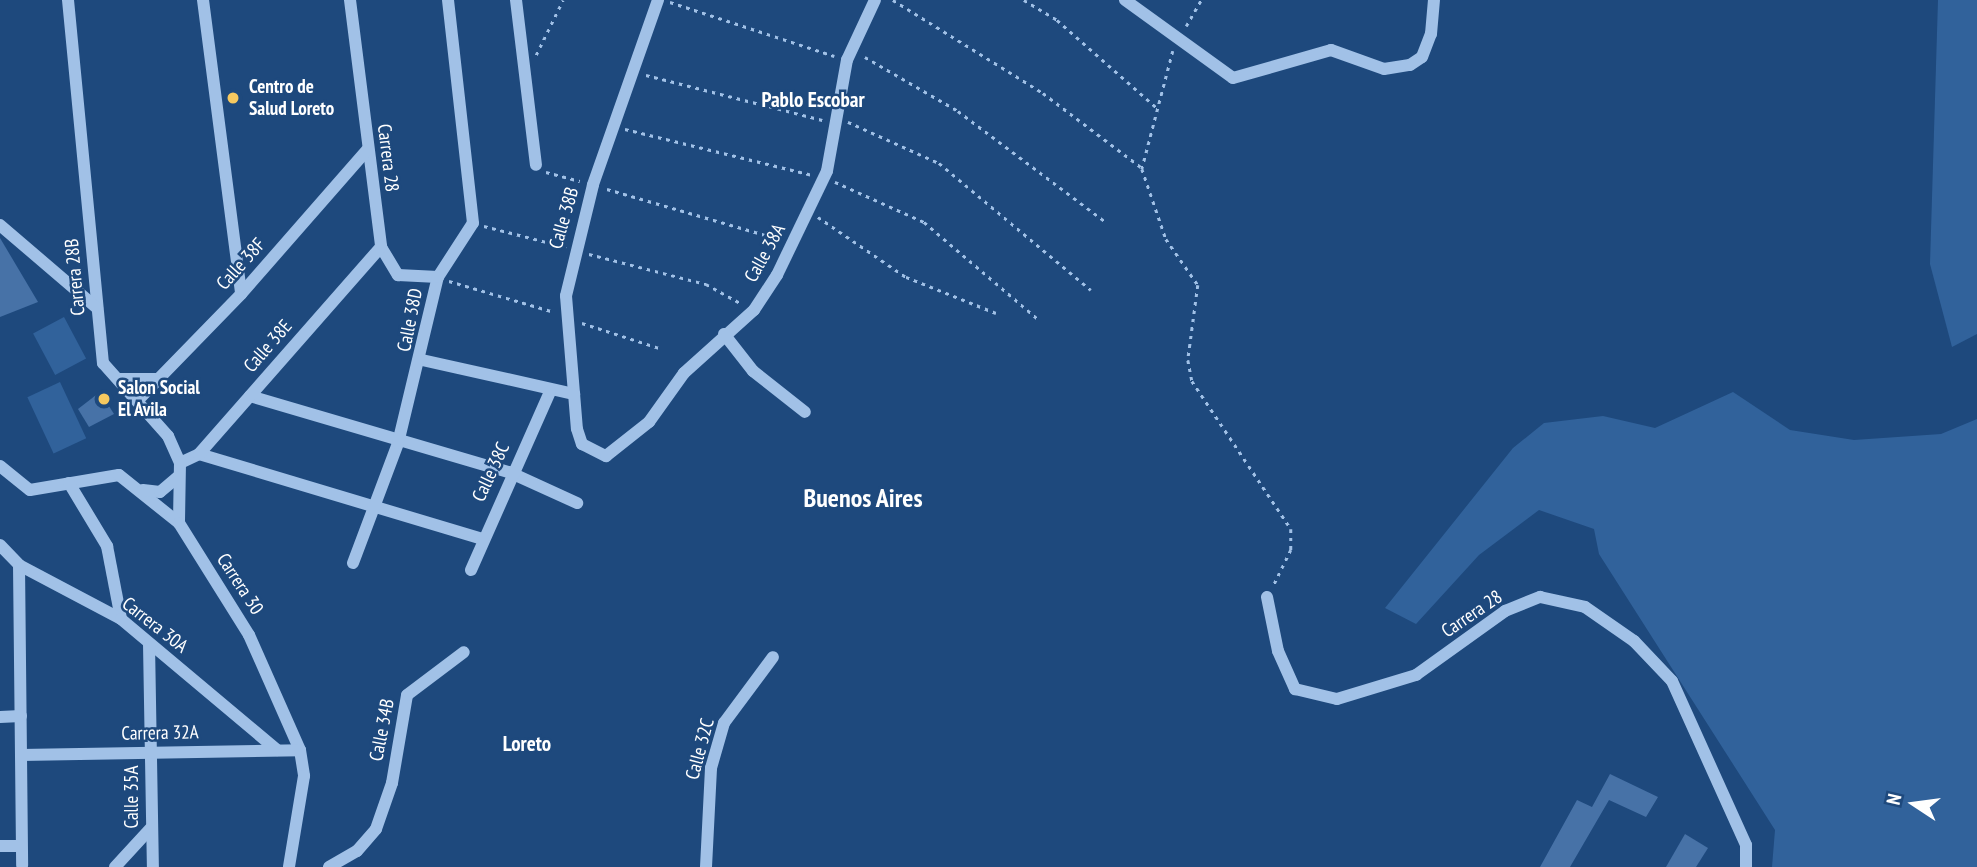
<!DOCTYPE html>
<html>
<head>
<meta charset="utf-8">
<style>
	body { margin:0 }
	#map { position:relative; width:1977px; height:867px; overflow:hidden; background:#1e497d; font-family:"PT Sans Narrow",sans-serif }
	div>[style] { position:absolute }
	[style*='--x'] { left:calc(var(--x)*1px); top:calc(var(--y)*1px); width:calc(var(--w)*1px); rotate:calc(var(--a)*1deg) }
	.green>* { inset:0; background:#31629b; transform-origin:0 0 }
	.building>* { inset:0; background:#4772a7 }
	.path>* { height:2.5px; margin-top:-1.25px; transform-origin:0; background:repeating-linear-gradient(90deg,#a1c1e7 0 3.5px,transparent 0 8.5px) }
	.minor>* { height:12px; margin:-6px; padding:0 6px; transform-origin:6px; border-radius:6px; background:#a1c1e7 }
	.dots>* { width:19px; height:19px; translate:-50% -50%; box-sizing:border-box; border:4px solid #1e497d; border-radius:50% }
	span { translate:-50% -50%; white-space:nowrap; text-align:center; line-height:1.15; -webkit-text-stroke:5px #1e497d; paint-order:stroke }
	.poi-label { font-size:19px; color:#fff; font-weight:700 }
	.left { translate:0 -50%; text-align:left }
	.street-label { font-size:19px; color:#fff }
	.neighbourhood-label { font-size:21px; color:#fff; font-weight:700 }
	.district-label { font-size:26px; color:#fff; font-weight:700 }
	.north { position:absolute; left:1879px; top:769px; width:70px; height:70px; -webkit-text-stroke:5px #1e497d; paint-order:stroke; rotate:283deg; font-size:19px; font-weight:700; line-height:28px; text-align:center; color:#fff }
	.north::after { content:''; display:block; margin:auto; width:24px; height:32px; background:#fff; clip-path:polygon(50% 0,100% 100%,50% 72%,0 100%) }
</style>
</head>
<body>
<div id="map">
	<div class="green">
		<i style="clip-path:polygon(1938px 0,1977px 0,1977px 334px,1952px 347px,1930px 264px)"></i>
		<i style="left:64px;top:317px;width:47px;height:35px;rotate:62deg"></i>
		<i style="left:60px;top:382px;width:62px;height:36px;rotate:65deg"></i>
		<i style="clip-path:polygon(1733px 392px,1790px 430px,1854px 440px,1941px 434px,1977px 419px,1977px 867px,1772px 867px,1775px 830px,1599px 554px,1594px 529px,1539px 510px,1479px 555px,1416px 624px,1385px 608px,1513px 448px,1544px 423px,1603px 416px,1655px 428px)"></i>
	</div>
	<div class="building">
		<i style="clip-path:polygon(0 238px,38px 302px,0 317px)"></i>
		<i style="clip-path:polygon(100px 392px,114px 414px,89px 427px,78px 409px)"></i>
		<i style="clip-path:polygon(1610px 774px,1658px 797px,1646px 817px,1609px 800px,1570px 867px,1540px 867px,1577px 800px,1592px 807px)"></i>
		<i style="clip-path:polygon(1685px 834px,1708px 848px,1696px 867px,1666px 867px)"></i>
	</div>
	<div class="path">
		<i style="--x:893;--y:0;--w:176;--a:31.8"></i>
		<i style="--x:1043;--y:93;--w:124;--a:37.1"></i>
		<i style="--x:1024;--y:0;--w:39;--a:31"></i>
		<i style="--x:1057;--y:20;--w:132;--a:41.3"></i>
		<i style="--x:670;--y:2;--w:173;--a:18.2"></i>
		<i style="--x:1186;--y:26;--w:30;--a:-60"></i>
		<i style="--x:1173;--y:51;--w:122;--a:104.7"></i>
		<i style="--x:1142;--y:169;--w:74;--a:71.1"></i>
		<i style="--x:1166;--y:239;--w:56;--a:55.2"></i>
		<i style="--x:1198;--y:285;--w:76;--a:97.6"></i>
		<i style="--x:1188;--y:360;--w:21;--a:79"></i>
		<i style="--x:1192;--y:381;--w:178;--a:56.2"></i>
		<i style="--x:1291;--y:529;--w:21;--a:90"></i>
		<i style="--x:1291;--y:550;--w:39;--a:116"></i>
		<i style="--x:536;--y:55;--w:61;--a:-63.9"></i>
		<i style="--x:865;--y:57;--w:108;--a:30.1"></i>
		<i style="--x:958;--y:111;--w:186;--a:36.9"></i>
		<i style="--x:646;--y:75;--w:182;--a:14.3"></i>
		<i style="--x:848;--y:122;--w:100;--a:24.3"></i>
		<i style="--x:939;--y:163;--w:198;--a:39.9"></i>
		<i style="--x:625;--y:129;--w:193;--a:13.8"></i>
		<i style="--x:546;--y:172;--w:35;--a:15"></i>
		<i style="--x:835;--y:182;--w:98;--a:24.2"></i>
		<i style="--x:924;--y:222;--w:151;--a:40.4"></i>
		<i style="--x:607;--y:189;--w:179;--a:16.2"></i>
		<i style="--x:818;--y:217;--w:107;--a:34.3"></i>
		<i style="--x:906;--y:277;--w:97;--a:21.8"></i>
		<i style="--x:484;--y:226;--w:85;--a:14.4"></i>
		<i style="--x:589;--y:254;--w:121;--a:14.4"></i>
		<i style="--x:706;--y:284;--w:41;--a:29.1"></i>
		<i style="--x:449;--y:281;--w:109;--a:16.4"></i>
		<i style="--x:582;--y:323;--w:84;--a:18"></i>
	</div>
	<div class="minor">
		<i style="--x:68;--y:0;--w:365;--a:84.5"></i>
		<i style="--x:103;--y:363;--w:98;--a:48.3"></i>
		<i style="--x:168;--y:436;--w:30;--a:66"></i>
		<i style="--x:180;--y:463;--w:60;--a:91"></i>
		<i style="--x:203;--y:0;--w:296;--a:82.6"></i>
		<i style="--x:350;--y:0;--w:249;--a:82.8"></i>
		<i style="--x:381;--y:247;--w:33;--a:59"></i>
		<i style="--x:398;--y:275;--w:40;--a:2.9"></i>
		<i style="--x:516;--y:0;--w:166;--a:83.1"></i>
		<i style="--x:658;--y:0;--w:196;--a:109.4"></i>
		<i style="--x:593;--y:185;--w:114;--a:103.7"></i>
		<i style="--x:566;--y:296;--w:133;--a:85.3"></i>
		<i style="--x:577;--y:429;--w:16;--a:72"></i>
		<i style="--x:582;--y:444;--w:27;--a:27"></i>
		<i style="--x:606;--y:456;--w:55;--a:-38.3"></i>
		<i style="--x:649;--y:422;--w:60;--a:-54.5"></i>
		<i style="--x:684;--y:373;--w:94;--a:-42"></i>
		<i style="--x:754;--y:310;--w:42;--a:-56.7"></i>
		<i style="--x:777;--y:275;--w:115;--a:-64.3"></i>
		<i style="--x:827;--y:171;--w:113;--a:-79.8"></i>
		<i style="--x:847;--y:60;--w:66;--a:-65"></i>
		<i style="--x:1125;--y:0;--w:133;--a:35.8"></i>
		<i style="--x:1233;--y:78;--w:102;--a:-15.9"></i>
		<i style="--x:1331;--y:50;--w:56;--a:19.7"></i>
		<i style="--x:1384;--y:69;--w:26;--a:-9"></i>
		<i style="--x:1410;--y:65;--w:14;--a:-34"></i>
		<i style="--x:1422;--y:57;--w:25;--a:-69"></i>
		<i style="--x:1431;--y:34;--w:34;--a:-85"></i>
		<i style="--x:0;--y:225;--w:128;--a:40.6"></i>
		<i style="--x:724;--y:334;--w:47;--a:51.9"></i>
		<i style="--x:753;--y:371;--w:66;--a:38.3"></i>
		<i style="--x:422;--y:360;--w:156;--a:12.6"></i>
		<i style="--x:118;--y:379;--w:38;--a:0"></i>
		<i style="--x:250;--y:396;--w:270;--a:16.4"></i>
		<i style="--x:509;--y:472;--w:75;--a:24.5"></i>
		<i style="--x:139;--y:399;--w:146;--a:-45.8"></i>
		<i style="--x:241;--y:294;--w:191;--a:-48.8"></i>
		<i style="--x:199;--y:454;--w:296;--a:16.7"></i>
		<i style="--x:180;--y:463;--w:21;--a:-25"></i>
		<i style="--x:199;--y:454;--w:276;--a:-48.7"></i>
		<i style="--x:0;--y:466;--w:38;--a:39"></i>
		<i style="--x:30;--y:490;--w:90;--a:-9.6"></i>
		<i style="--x:119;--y:475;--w:77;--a:38.7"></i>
		<i style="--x:179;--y:523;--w:132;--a:58"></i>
		<i style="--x:249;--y:635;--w:126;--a:66.1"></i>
		<i style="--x:300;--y:750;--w:26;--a:81"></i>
		<i style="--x:304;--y:776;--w:92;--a:99.4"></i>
		<i style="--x:69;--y:483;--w:74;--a:58.9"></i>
		<i style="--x:107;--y:546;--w:74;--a:79.1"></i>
		<i style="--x:143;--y:490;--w:17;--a:7"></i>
		<i style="--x:160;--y:492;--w:23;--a:-40"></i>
		<i style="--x:0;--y:545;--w:28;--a:46"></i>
		<i style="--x:19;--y:565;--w:115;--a:27.9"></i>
		<i style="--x:121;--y:619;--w:204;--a:40"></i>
		<i style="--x:353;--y:563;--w:128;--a:-69.4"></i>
		<i style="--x:398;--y:443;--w:171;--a:-76.5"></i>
		<i style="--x:438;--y:277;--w:64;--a:-57.1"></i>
		<i style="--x:473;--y:223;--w:224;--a:-96.4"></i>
		<i style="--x:19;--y:565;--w:300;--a:89.4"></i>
		<i style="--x:471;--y:570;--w:195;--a:-66.1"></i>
		<i style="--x:1267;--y:597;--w:55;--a:78.5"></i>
		<i style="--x:1278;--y:651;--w:42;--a:65.9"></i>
		<i style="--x:1295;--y:689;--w:43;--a:13.4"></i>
		<i style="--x:1337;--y:699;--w:83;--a:-16.9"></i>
		<i style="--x:1416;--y:675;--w:110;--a:-35.7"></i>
		<i style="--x:1505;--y:611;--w:38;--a:-22"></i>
		<i style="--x:1540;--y:597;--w:46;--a:12.5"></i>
		<i style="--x:1585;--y:607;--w:60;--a:34.8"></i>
		<i style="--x:1634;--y:641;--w:55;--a:46.5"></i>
		<i style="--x:1672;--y:681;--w:180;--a:65.7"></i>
		<i style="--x:1746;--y:845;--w:22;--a:90"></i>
		<i style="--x:149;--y:644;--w:223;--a:89"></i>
		<i style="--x:0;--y:717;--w:21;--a:-3"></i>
		<i style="--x:21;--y:755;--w:279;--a:-1"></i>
		<i style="--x:0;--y:846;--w:21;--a:0"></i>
		<i style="--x:115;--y:867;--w:52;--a:-47.4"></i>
		<i style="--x:329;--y:867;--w:32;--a:-30"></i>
		<i style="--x:357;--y:851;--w:29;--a:-49"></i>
		<i style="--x:376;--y:829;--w:49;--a:-70.8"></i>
		<i style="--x:392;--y:783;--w:89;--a:-80.3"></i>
		<i style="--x:407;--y:695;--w:71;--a:-37"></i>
		<i style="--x:706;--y:867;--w:99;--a:-87.1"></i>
		<i style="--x:711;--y:768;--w:47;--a:-73.9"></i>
		<i style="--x:724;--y:723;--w:82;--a:-53.4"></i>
	</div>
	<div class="dots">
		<i style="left:233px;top:98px;background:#f6c960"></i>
		<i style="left:104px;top:399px;background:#f6c960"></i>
	</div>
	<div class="poi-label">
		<span class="left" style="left:249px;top:98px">Centro de<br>Salud Loreto</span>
		<span class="left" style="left:118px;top:399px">Salon Social<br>El Avila</span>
	</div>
	<div class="street-label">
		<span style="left:388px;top:158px;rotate:83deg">Carrera 28</span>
		<span style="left:564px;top:218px;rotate:-74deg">Calle 38B</span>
		<span style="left:765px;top:253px;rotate:-61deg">Calle 38A</span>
		<span style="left:241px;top:264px;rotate:-48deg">Calle 38F</span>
		<span style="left:75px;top:277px;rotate:-95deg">Carrera 28B</span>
		<span style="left:410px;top:320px;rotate:-79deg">Calle 38D</span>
		<span style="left:268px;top:346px;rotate:-49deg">Calle 38E</span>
		<span style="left:491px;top:472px;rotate:-65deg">Calle 38C</span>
		<span style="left:240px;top:584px;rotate:57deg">Carrera 30</span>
		<span style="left:1472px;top:614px;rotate:-34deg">Carrera 28</span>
		<span style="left:155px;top:625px;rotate:38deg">Carrera 30A</span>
		<span style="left:382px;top:730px;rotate:-79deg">Calle 34B</span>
		<span style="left:160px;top:733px;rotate:-1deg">Carrera 32A</span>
		<span style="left:700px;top:749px;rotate:-75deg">Calle 32C</span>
		<span style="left:132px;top:797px;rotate:-90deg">Calle 35A</span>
	</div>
	<div class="neighbourhood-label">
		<span style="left:813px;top:100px">Pablo Escobar</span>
		<span style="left:527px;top:744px">Loreto</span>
	</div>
	<div class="district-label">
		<span style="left:863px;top:498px">Buenos Aires</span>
	</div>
	<div class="north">N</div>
</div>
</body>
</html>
